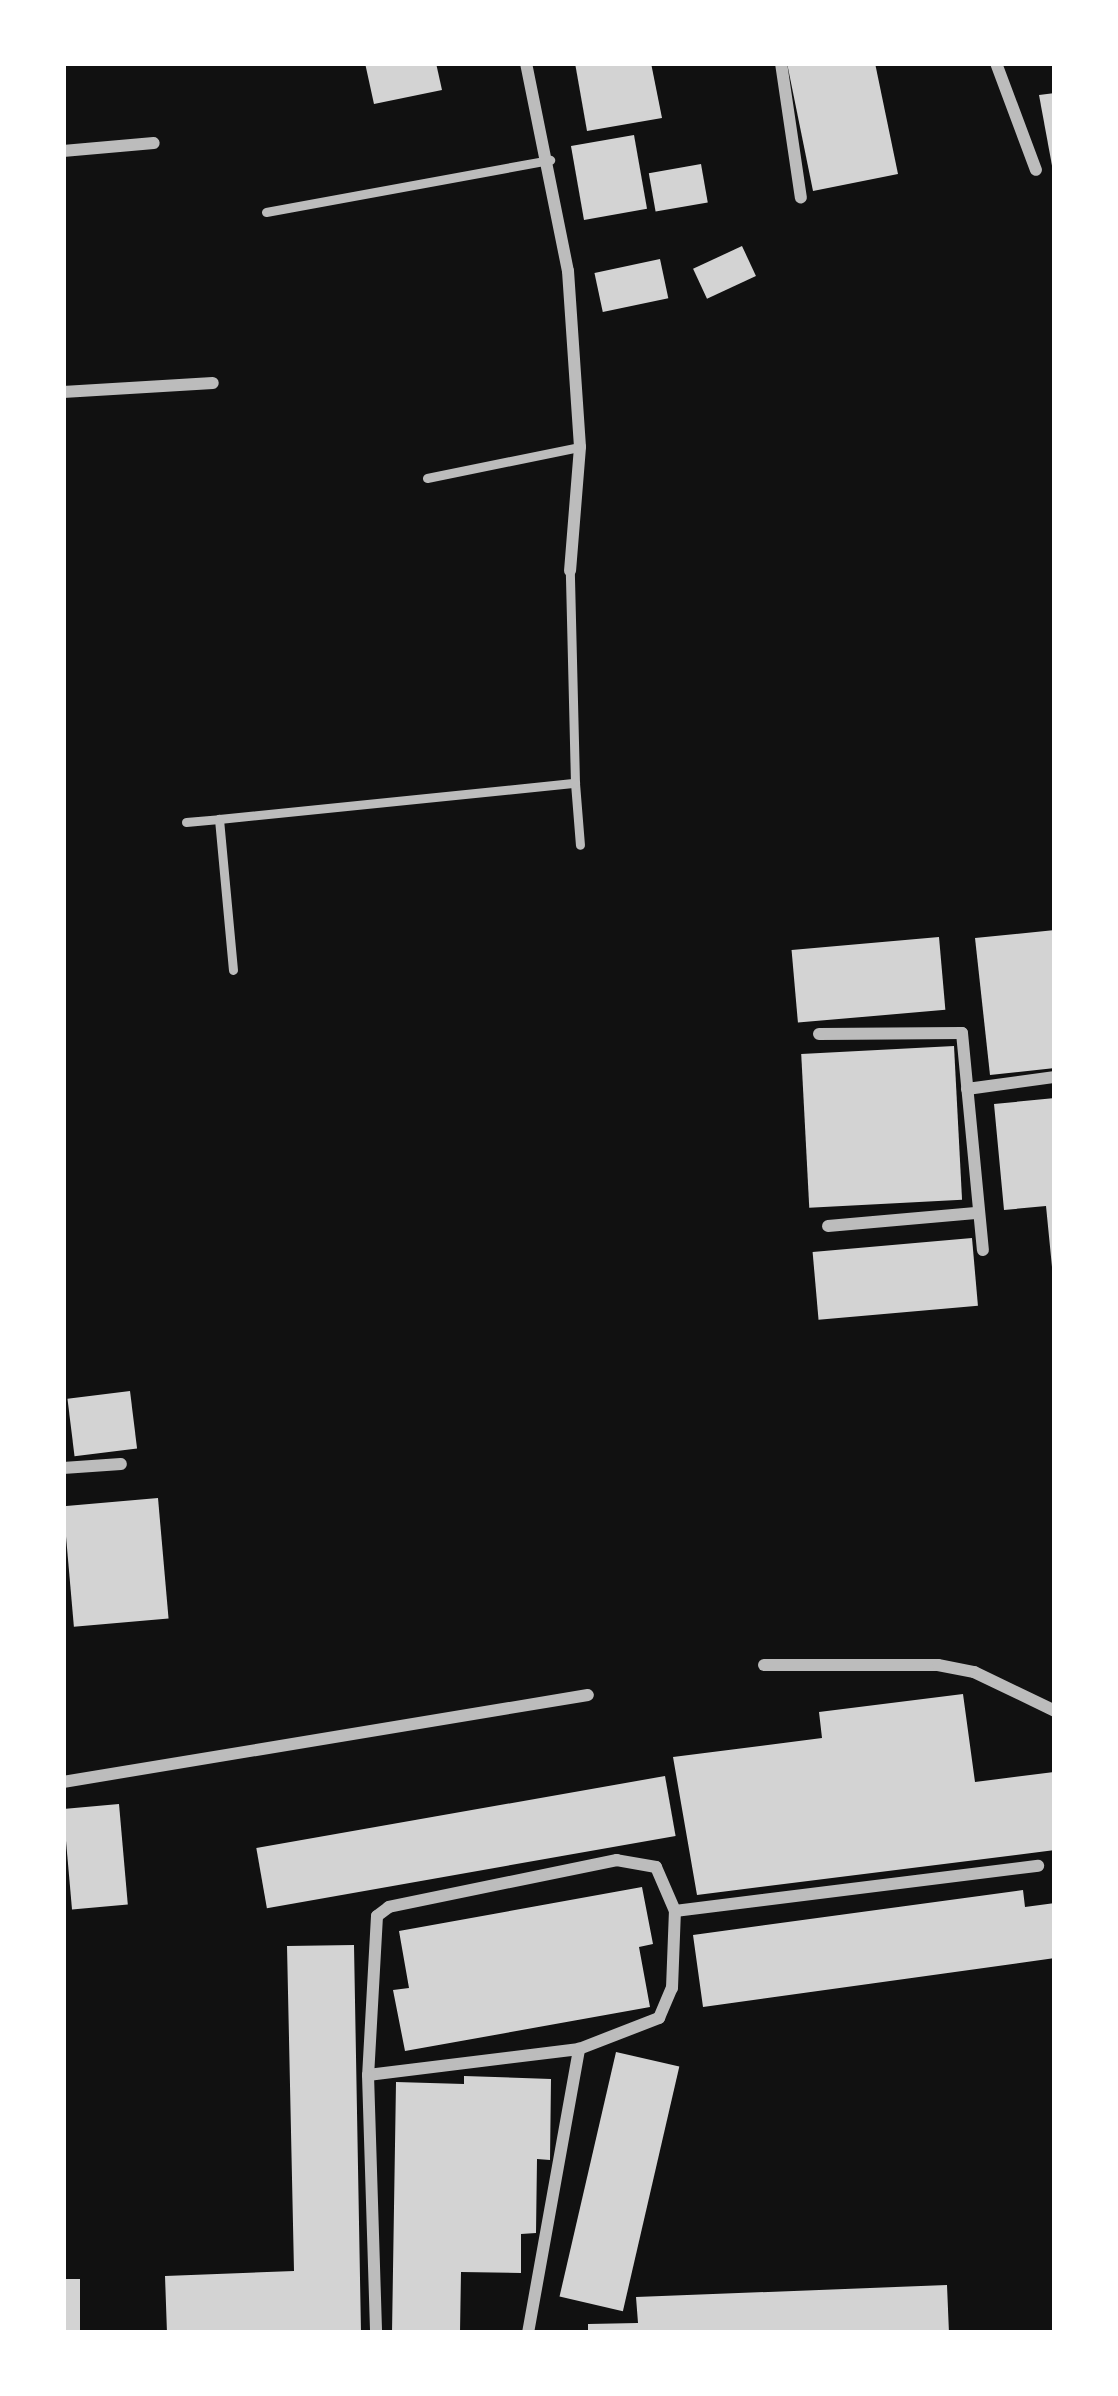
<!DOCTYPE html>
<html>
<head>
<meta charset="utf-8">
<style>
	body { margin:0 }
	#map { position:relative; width:1118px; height:2396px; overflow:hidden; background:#111; font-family:"Nunito Sans",sans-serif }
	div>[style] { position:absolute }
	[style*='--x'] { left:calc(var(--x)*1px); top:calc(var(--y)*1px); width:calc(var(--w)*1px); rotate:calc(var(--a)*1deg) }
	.building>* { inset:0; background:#d3d3d3; transform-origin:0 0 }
	.service>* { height:9px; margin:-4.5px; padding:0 4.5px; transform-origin:4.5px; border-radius:4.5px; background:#bcbcbc }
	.minor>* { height:12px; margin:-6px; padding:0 6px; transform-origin:6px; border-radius:6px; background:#bcbcbc }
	span { translate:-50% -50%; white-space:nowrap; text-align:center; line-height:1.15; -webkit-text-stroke:10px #fff; paint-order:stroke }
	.frame { position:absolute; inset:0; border:66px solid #fff; pointer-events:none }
</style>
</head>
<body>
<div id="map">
	<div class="building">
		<i style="clip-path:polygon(365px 63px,436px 63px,442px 90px,374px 104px)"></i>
		<i style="clip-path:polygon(575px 63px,651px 63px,662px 118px,587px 131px)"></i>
		<i style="clip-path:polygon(787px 63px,875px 63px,898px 174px,813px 191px)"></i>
		<i style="clip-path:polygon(1055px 93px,1055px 171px,1053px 171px,1039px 95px)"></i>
		<i style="left:634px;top:135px;width:75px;height:64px;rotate:80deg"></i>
		<i style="left:701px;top:164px;width:39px;height:53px;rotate:80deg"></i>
		<i style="left:742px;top:246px;width:33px;height:54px;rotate:65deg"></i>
		<i style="left:660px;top:259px;width:40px;height:67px;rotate:78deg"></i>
		<i style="clip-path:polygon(1055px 930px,1055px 1068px,990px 1075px,975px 938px)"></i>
		<i style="left:939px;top:937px;width:73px;height:148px;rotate:85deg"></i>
		<i style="left:954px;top:1046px;width:154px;height:153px;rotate:87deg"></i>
		<i style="clip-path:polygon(1055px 1098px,1055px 1267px,1052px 1267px,1046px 1206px,1004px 1210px,994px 1104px)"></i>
		<i style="left:972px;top:1238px;width:68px;height:160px;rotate:85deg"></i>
		<i style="left:130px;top:1391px;width:58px;height:63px;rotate:83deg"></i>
		<i style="left:158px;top:1498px;width:121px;height:95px;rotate:85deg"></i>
		<i style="clip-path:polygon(963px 1694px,975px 1782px,1054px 1772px,1055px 1850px,697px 1895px,673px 1757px,822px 1738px,819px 1712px)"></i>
		<i style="left:665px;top:1776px;width:61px;height:415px;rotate:80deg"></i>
		<i style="left:119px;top:1804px;width:101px;height:56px;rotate:85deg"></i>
		<i style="clip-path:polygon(642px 1887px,653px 1944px,639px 1947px,650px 2007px,405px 2051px,393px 1990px,409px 1988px,399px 1931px)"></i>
		<i style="clip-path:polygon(1023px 1890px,1025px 1907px,1055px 1903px,1055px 1958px,703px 2007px,693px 1935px)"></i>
		<i style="clip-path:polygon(354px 1945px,361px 2333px,167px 2333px,165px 2276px,294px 2271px,287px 1946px)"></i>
		<i style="left:616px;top:2052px;width:65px;height:251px;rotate:13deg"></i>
		<i style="clip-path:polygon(464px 2076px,551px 2079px,550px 2160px,537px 2159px,536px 2233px,521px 2234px,521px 2273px,461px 2272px,460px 2333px,392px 2333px,396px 2082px,464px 2084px)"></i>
		<i style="left:63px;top:2279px;width:17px;height:54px"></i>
		<i style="clip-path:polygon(947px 2285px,949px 2333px,588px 2333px,588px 2324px,638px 2323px,636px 2297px)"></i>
	</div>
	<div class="service">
		<i style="--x:266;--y:212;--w:289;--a:-10.4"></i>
		<i style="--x:427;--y:478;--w:156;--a:-11.5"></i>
		<i style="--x:575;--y:783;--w:62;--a:85.4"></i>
		<i style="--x:186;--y:822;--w:33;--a:-5"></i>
		<i style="--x:233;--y:970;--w:152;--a:-95.3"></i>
		<i style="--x:219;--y:819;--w:358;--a:-5.8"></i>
		<i style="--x:575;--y:783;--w:212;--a:-91.4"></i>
	</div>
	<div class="minor">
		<i style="--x:526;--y:63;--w:212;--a:78.6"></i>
		<i style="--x:568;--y:271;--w:176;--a:86.1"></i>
		<i style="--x:580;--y:447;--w:124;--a:94.6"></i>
		<i style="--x:781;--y:63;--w:136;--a:81.6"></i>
		<i style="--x:996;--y:63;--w:114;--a:69.5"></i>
		<i style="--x:63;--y:151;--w:91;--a:-5"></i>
		<i style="--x:63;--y:392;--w:150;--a:-3.4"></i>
		<i style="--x:819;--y:1034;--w:143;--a:-0.4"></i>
		<i style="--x:962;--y:1033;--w:218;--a:84.5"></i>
		<i style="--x:967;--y:1089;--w:89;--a:-7.8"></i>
		<i style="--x:828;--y:1226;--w:151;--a:-5"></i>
		<i style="--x:63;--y:1468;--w:58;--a:-3.9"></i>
		<i style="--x:764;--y:1665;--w:174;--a:0"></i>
		<i style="--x:938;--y:1665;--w:37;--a:11"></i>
		<i style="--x:974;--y:1672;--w:90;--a:25.7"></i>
		<i style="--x:63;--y:1782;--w:532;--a:-9.41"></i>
		<i style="--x:675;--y:1911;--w:366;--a:-7.1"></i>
		<i style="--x:368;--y:2075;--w:213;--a:-7"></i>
		<i style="--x:579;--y:2049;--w:86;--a:-21.2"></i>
		<i style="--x:659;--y:2018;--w:33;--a:-67"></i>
		<i style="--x:672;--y:1988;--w:77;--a:-87.8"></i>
		<i style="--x:675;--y:1911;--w:48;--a:-113.4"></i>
		<i style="--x:656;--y:1867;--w:40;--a:-170"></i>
		<i style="--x:617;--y:1860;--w:233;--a:168.4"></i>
		<i style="--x:389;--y:1907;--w:15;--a:143"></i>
		<i style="--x:377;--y:1916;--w:159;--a:93.2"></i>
		<i style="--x:368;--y:2075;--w:258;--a:88.2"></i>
		<i style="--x:528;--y:2333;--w:289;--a:-79.8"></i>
	</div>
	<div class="frame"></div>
</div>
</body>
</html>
